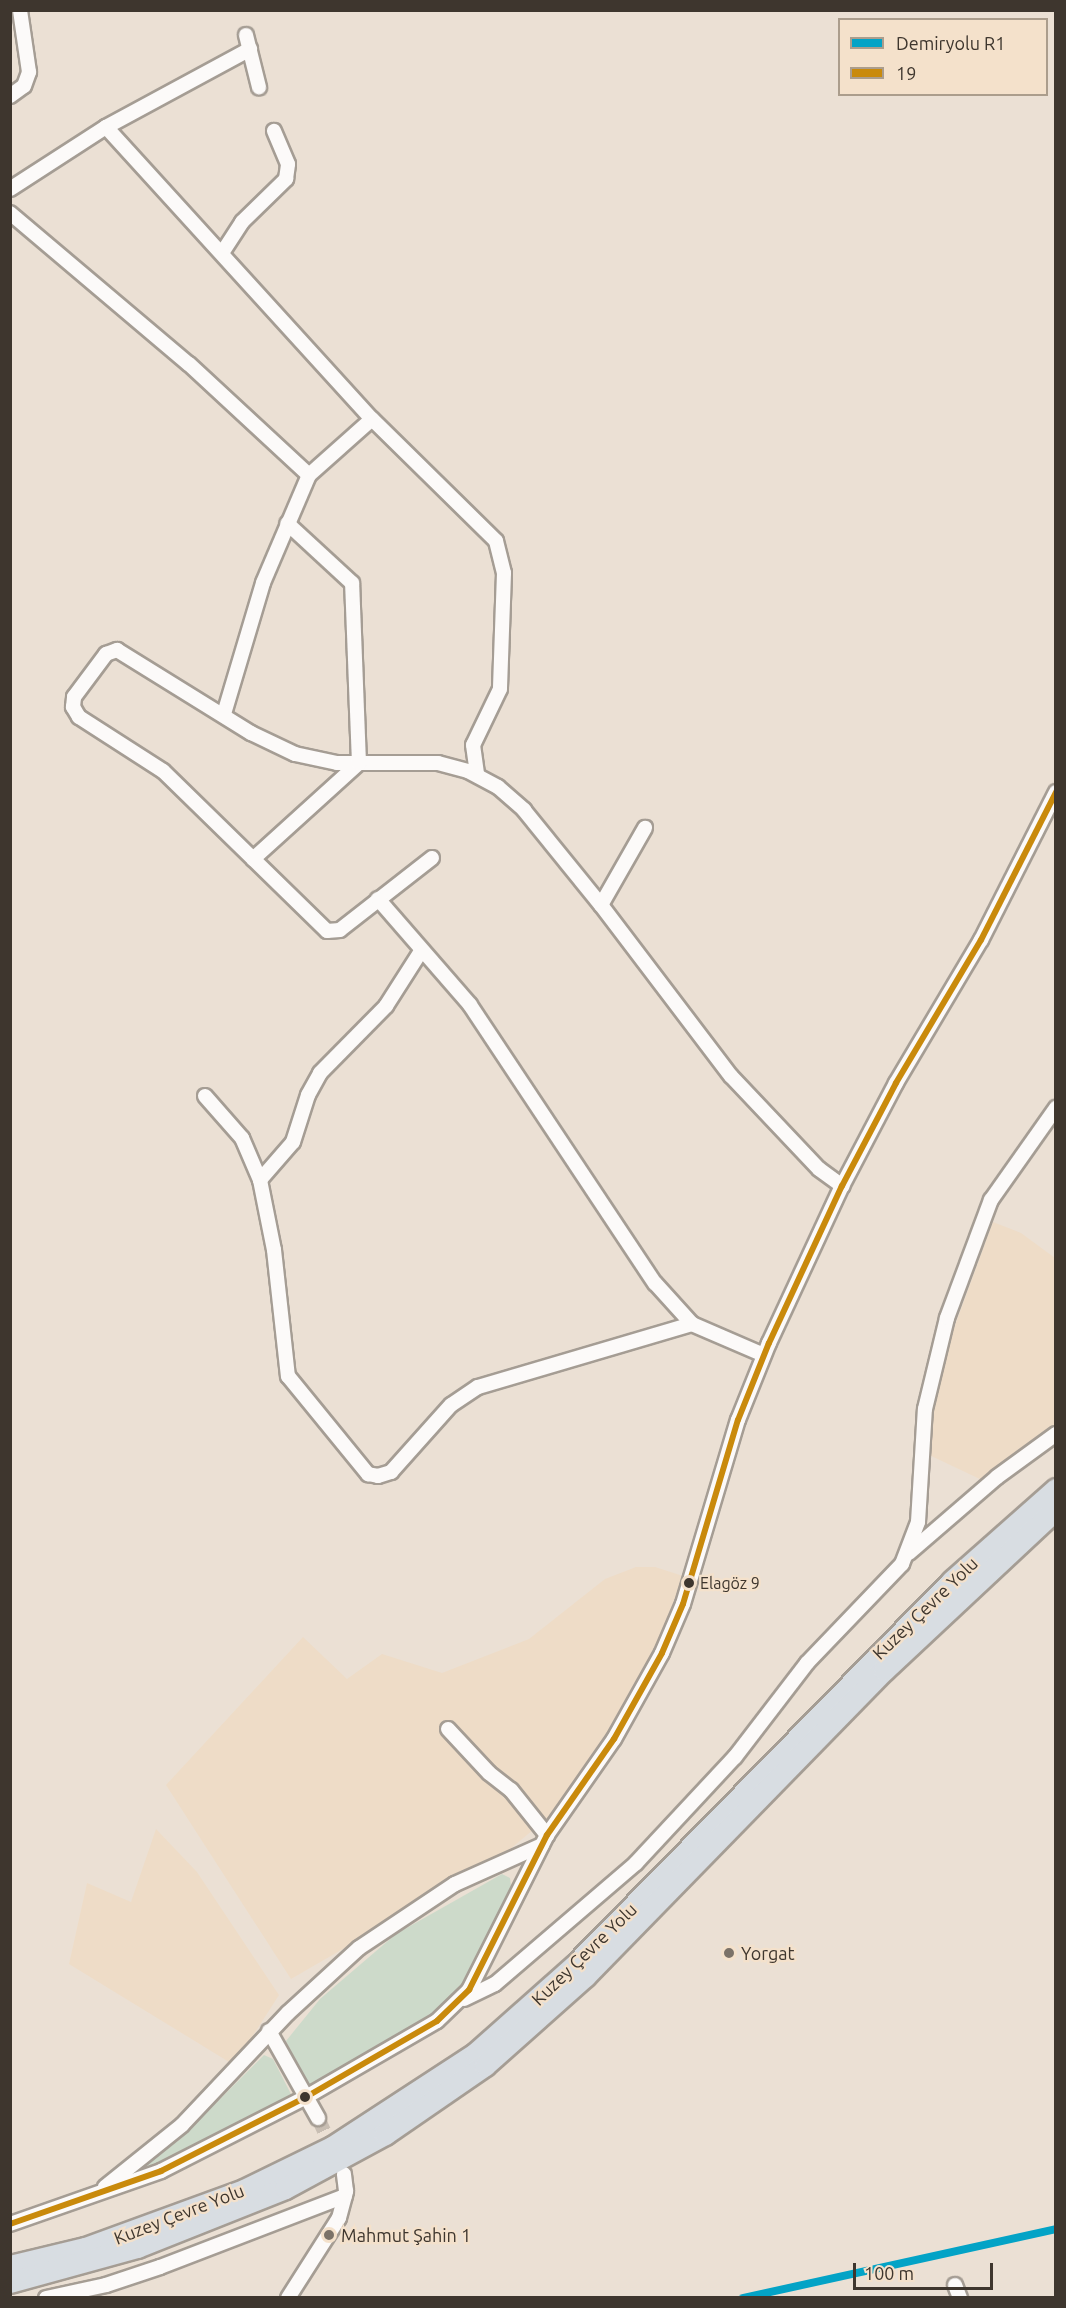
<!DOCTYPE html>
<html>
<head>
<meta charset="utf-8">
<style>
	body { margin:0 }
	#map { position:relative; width:1066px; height:2308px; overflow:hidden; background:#ebe0d4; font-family:Ubuntu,sans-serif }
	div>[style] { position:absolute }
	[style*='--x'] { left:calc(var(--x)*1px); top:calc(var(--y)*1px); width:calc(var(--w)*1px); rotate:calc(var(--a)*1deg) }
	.built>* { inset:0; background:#eedcc7 }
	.green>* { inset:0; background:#cddaca }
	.minor-tunnel>* { height:14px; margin-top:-7px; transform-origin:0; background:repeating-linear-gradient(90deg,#c8beb3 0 14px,transparent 0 21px) }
	.roads { filter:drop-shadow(2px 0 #a59d94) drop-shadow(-2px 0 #a59d94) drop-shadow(0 2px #a59d94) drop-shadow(0 -2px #a59d94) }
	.minor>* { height:14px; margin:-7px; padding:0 7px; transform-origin:7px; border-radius:7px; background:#fcfaf9 }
	.highway>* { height:21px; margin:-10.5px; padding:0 10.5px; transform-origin:10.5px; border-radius:10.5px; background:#d8dde2 }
	.bus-1>* { height:6px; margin:-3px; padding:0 3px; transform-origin:3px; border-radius:3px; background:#c98a0c }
	.rail-1>* { height:8px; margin:-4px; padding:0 4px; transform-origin:4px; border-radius:4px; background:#03a3c6 }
	.dots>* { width:16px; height:16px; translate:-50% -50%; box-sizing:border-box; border:3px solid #f4e1cb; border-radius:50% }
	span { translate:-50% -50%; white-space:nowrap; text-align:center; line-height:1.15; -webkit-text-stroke:4.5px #f4e1cb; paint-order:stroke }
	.bus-label { font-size:16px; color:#3e362e }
	.left { translate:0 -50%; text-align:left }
	.street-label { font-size:18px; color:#3e362e }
	.poi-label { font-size:18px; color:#3e362e }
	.frame { position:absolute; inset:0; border:12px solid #3e362e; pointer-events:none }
	.legend { position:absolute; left:838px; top:18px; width:210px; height:78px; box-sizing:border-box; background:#f4e1cb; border:2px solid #ab9d8c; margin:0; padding:8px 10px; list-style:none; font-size:18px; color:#3e362e }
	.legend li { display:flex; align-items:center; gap:12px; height:30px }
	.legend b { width:30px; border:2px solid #ab9d8c }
	.scale { position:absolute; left:853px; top:2263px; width:140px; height:27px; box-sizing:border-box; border:3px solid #3e362e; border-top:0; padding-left:8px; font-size:18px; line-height:21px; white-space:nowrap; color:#3e362e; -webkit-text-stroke:4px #f4e1cb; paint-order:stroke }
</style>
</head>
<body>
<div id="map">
	<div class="built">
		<i style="clip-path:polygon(993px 1222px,1021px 1233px,1055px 1258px,1055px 1431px,982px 1480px,927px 1454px,939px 1369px)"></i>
		<i style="clip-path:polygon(655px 1567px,683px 1576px,682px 1590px,619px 1722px,551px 1815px,498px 1859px,291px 1979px,166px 1785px,303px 1637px,347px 1679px,382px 1654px,442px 1673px,529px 1639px,605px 1579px,636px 1567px)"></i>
		<i style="clip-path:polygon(156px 1829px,197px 1872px,279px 1995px,234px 2065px,69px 1964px,87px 1883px,131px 1902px)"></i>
	</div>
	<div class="green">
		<i style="clip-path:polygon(502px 1874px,510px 1878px,511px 1886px,471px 1975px,441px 2013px,311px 2087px,307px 2085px,286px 2041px,320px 1999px,396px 1934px)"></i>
		<i style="clip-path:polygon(264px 2055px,273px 2059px,293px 2098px,162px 2169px,135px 2174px,179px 2140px)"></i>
	</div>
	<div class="minor-tunnel">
		<i style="--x:318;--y:2118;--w:38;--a:65"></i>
	</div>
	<div class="roads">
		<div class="minor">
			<i style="--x:246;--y:35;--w:54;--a:76"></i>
			<i style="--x:10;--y:96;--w:17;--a:-36"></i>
			<i style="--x:24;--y:86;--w:15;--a:-70"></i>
			<i style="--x:29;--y:72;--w:63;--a:-98.3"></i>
			<i style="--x:106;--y:127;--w:395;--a:47.7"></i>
			<i style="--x:372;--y:419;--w:174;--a:44.5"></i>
			<i style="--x:496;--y:541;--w:33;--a:76"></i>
			<i style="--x:504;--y:573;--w:116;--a:92"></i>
			<i style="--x:500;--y:689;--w:62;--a:115.7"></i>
			<i style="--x:473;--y:745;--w:30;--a:82"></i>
			<i style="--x:10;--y:189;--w:114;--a:-32.9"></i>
			<i style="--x:106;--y:127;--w:164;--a:-28.4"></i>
			<i style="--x:10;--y:213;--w:234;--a:40.2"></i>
			<i style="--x:189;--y:364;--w:163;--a:42.8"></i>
			<i style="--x:309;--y:475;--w:117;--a:113.1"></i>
			<i style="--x:263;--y:583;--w:137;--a:106.6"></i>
			<i style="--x:222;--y:253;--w:37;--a:-57"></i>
			<i style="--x:242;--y:222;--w:62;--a:-44.3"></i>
			<i style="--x:286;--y:179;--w:15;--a:-82"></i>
			<i style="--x:288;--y:164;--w:36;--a:-113"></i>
			<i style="--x:309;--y:475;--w:84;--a:-41.6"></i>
			<i style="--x:432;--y:858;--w:117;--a:142"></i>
			<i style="--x:340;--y:930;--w:13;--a:176"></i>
			<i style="--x:327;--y:931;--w:229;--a:-135.7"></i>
			<i style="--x:163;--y:771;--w:100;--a:-147.3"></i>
			<i style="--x:79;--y:717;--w:12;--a:-121"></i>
			<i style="--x:73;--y:707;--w:10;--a:-84"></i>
			<i style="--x:74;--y:697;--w:54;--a:-53.3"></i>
			<i style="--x:106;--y:654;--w:12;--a:-20"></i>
			<i style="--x:117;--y:650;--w:158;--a:31.8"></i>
			<i style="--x:251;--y:733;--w:49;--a:25.5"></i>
			<i style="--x:295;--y:754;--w:43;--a:12.1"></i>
			<i style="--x:337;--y:763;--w:101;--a:0"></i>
			<i style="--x:438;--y:763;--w:31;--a:15"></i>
			<i style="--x:468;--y:771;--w:34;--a:28"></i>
			<i style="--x:498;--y:787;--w:35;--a:41"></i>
			<i style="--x:524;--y:810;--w:122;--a:51"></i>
			<i style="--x:601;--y:905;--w:215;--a:52.8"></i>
			<i style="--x:731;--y:1076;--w:128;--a:46.6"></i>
			<i style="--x:819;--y:1169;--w:29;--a:36"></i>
			<i style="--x:253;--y:859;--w:143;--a:-42.2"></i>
			<i style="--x:359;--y:763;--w:180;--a:-92.2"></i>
			<i style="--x:352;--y:583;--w:88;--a:-137.3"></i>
			<i style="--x:378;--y:899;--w:140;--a:49"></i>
			<i style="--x:470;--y:1005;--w:334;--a:56.4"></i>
			<i style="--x:655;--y:1283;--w:55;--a:47.9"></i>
			<i style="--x:692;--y:1324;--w:78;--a:23.3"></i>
			<i style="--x:601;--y:905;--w:89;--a:-60.3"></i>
			<i style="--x:205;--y:1096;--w:56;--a:48.6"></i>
			<i style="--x:242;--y:1138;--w:46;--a:66.8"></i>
			<i style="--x:260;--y:1180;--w:71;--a:78.7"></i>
			<i style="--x:274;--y:1250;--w:127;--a:83.7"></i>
			<i style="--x:288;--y:1376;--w:127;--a:50.8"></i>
			<i style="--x:368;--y:1474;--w:10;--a:11"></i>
			<i style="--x:378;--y:1476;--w:14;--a:-17"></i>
			<i style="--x:391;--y:1472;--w:90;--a:-48.2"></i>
			<i style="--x:451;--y:1405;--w:32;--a:-34"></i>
			<i style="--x:478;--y:1387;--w:223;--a:-16.4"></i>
			<i style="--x:260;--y:1180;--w:50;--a:-49"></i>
			<i style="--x:293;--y:1142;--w:49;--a:-72.3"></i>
			<i style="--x:308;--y:1095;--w:25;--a:-61"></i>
			<i style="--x:320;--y:1073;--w:94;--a:-45.4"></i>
			<i style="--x:386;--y:1006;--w:65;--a:-57.5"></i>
			<i style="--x:909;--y:1553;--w:116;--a:-40.8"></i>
			<i style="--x:997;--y:1477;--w:73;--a:-36.1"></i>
			<i style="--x:448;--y:1729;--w:60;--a:47"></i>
			<i style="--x:489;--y:1773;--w:28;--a:38"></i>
			<i style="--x:511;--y:1790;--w:58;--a:51.3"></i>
			<i style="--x:464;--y:1999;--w:34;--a:-26"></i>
			<i style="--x:495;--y:1984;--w:186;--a:-40.6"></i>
			<i style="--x:636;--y:1863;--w:145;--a:-47"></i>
			<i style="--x:735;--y:1757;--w:118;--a:-52.5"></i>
			<i style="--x:807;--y:1663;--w:137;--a:-46.2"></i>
			<i style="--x:902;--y:1564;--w:45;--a:-69.1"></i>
			<i style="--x:918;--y:1522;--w:113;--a:-86.5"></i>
			<i style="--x:925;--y:1409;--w:94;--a:-76.4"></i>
			<i style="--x:947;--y:1318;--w:126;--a:-69.6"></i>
			<i style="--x:991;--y:1200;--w:113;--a:-54.8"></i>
			<i style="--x:269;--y:2031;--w:100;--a:60.6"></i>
			<i style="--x:105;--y:2187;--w:99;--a:-38.8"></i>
			<i style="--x:182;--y:2125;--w:154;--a:-46.6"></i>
			<i style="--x:288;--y:2013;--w:96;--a:-42.5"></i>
			<i style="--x:359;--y:1948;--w:115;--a:-33.7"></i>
			<i style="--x:455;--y:1884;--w:95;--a:-24.1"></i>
			<i style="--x:10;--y:2224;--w:160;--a:-19.3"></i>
			<i style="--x:161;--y:2171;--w:163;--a:-27"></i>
			<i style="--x:306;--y:2097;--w:151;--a:-30.1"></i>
			<i style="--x:437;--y:2021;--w:45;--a:-44.1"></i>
			<i style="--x:469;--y:1990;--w:174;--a:-63.3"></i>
			<i style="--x:547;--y:1835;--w:117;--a:-55.1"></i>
			<i style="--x:614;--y:1739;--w:98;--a:-60.8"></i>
			<i style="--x:662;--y:1653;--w:53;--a:-66.8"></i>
			<i style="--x:683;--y:1604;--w:192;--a:-73.4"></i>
			<i style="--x:738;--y:1420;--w:83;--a:-68.1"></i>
			<i style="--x:769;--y:1343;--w:173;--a:-65.1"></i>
			<i style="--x:842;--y:1186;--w:116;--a:-62.3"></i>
			<i style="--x:896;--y:1083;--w:166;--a:-59.3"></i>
			<i style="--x:981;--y:940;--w:166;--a:-63.1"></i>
			<i style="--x:955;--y:2285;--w:14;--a:69"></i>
			<i style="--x:46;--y:2298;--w:61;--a:-12.2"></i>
			<i style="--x:106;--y:2285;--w:57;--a:-18.4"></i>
			<i style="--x:160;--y:2267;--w:198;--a:-21"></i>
			<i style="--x:288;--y:2298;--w:95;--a:-57.5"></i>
			<i style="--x:339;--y:2218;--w:28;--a:-75"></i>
			<i style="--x:346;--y:2191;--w:17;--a:-97"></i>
		</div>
		<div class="highway">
			<i style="--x:10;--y:2266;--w:77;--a:-13.5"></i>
			<i style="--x:85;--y:2248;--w:169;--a:-20"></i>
			<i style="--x:244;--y:2190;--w:98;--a:-26"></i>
			<i style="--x:332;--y:2147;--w:172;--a:-33.1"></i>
			<i style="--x:476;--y:2053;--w:132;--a:-41.6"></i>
			<i style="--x:575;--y:1965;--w:538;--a:-45.53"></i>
			<i style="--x:952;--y:1581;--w:139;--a:-41.5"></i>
			<i style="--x:10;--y:2282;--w:132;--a:-15.4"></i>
			<i style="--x:137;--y:2247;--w:159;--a:-21.7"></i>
			<i style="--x:285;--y:2188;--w:114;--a:-28.4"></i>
			<i style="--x:385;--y:2134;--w:121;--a:-34.6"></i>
			<i style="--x:485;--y:2065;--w:134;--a:-41.7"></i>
			<i style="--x:585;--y:1976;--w:428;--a:-45.7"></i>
			<i style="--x:884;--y:1670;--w:236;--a:-43.1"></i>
		</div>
	</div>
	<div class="bus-1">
		<i style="--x:10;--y:2224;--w:160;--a:-19.3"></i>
		<i style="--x:161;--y:2171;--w:163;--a:-27"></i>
		<i style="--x:306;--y:2097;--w:151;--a:-30.1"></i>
		<i style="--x:437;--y:2021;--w:45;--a:-44.1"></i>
		<i style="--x:469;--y:1990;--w:174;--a:-63.3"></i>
		<i style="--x:547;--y:1835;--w:117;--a:-55.1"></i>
		<i style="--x:614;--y:1739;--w:98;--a:-60.8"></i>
		<i style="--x:662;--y:1653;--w:53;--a:-66.8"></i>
		<i style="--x:683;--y:1604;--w:192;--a:-73.4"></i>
		<i style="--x:738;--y:1420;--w:83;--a:-68.1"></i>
		<i style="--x:769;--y:1343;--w:173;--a:-65.1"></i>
		<i style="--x:842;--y:1186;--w:116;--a:-62.3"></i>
		<i style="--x:896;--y:1083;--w:166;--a:-59.3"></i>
		<i style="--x:981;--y:940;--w:166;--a:-63.1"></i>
	</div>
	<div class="rail-1">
		<i style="--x:743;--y:2298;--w:321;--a:-12.4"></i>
	</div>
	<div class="dots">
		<i style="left:689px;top:1583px;background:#3e362e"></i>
		<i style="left:729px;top:1953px;background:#7b7268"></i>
		<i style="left:305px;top:2097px;background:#3e362e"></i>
		<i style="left:329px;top:2235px;background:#7b7268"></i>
	</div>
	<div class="bus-label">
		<span class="left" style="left:700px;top:1583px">Elagöz 9</span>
	</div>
	<div class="street-label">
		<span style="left:925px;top:1608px;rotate:-44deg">Kuzey Çevre Yolu</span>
		<span style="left:584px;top:1954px;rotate:-44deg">Kuzey Çevre Yolu</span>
		<span style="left:179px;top:2214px;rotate:-21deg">Kuzey Çevre Yolu</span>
	</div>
	<div class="poi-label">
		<span class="left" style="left:741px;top:1953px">Yorgat</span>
		<span class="left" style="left:341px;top:2235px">Mahmut Şahin 1</span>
	</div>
	<div class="frame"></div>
	<ul class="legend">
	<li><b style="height:8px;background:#03a3c6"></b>Demiryolu R1</li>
	<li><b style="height:8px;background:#c98a0c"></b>19</li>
	</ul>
	<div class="scale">100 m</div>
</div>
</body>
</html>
